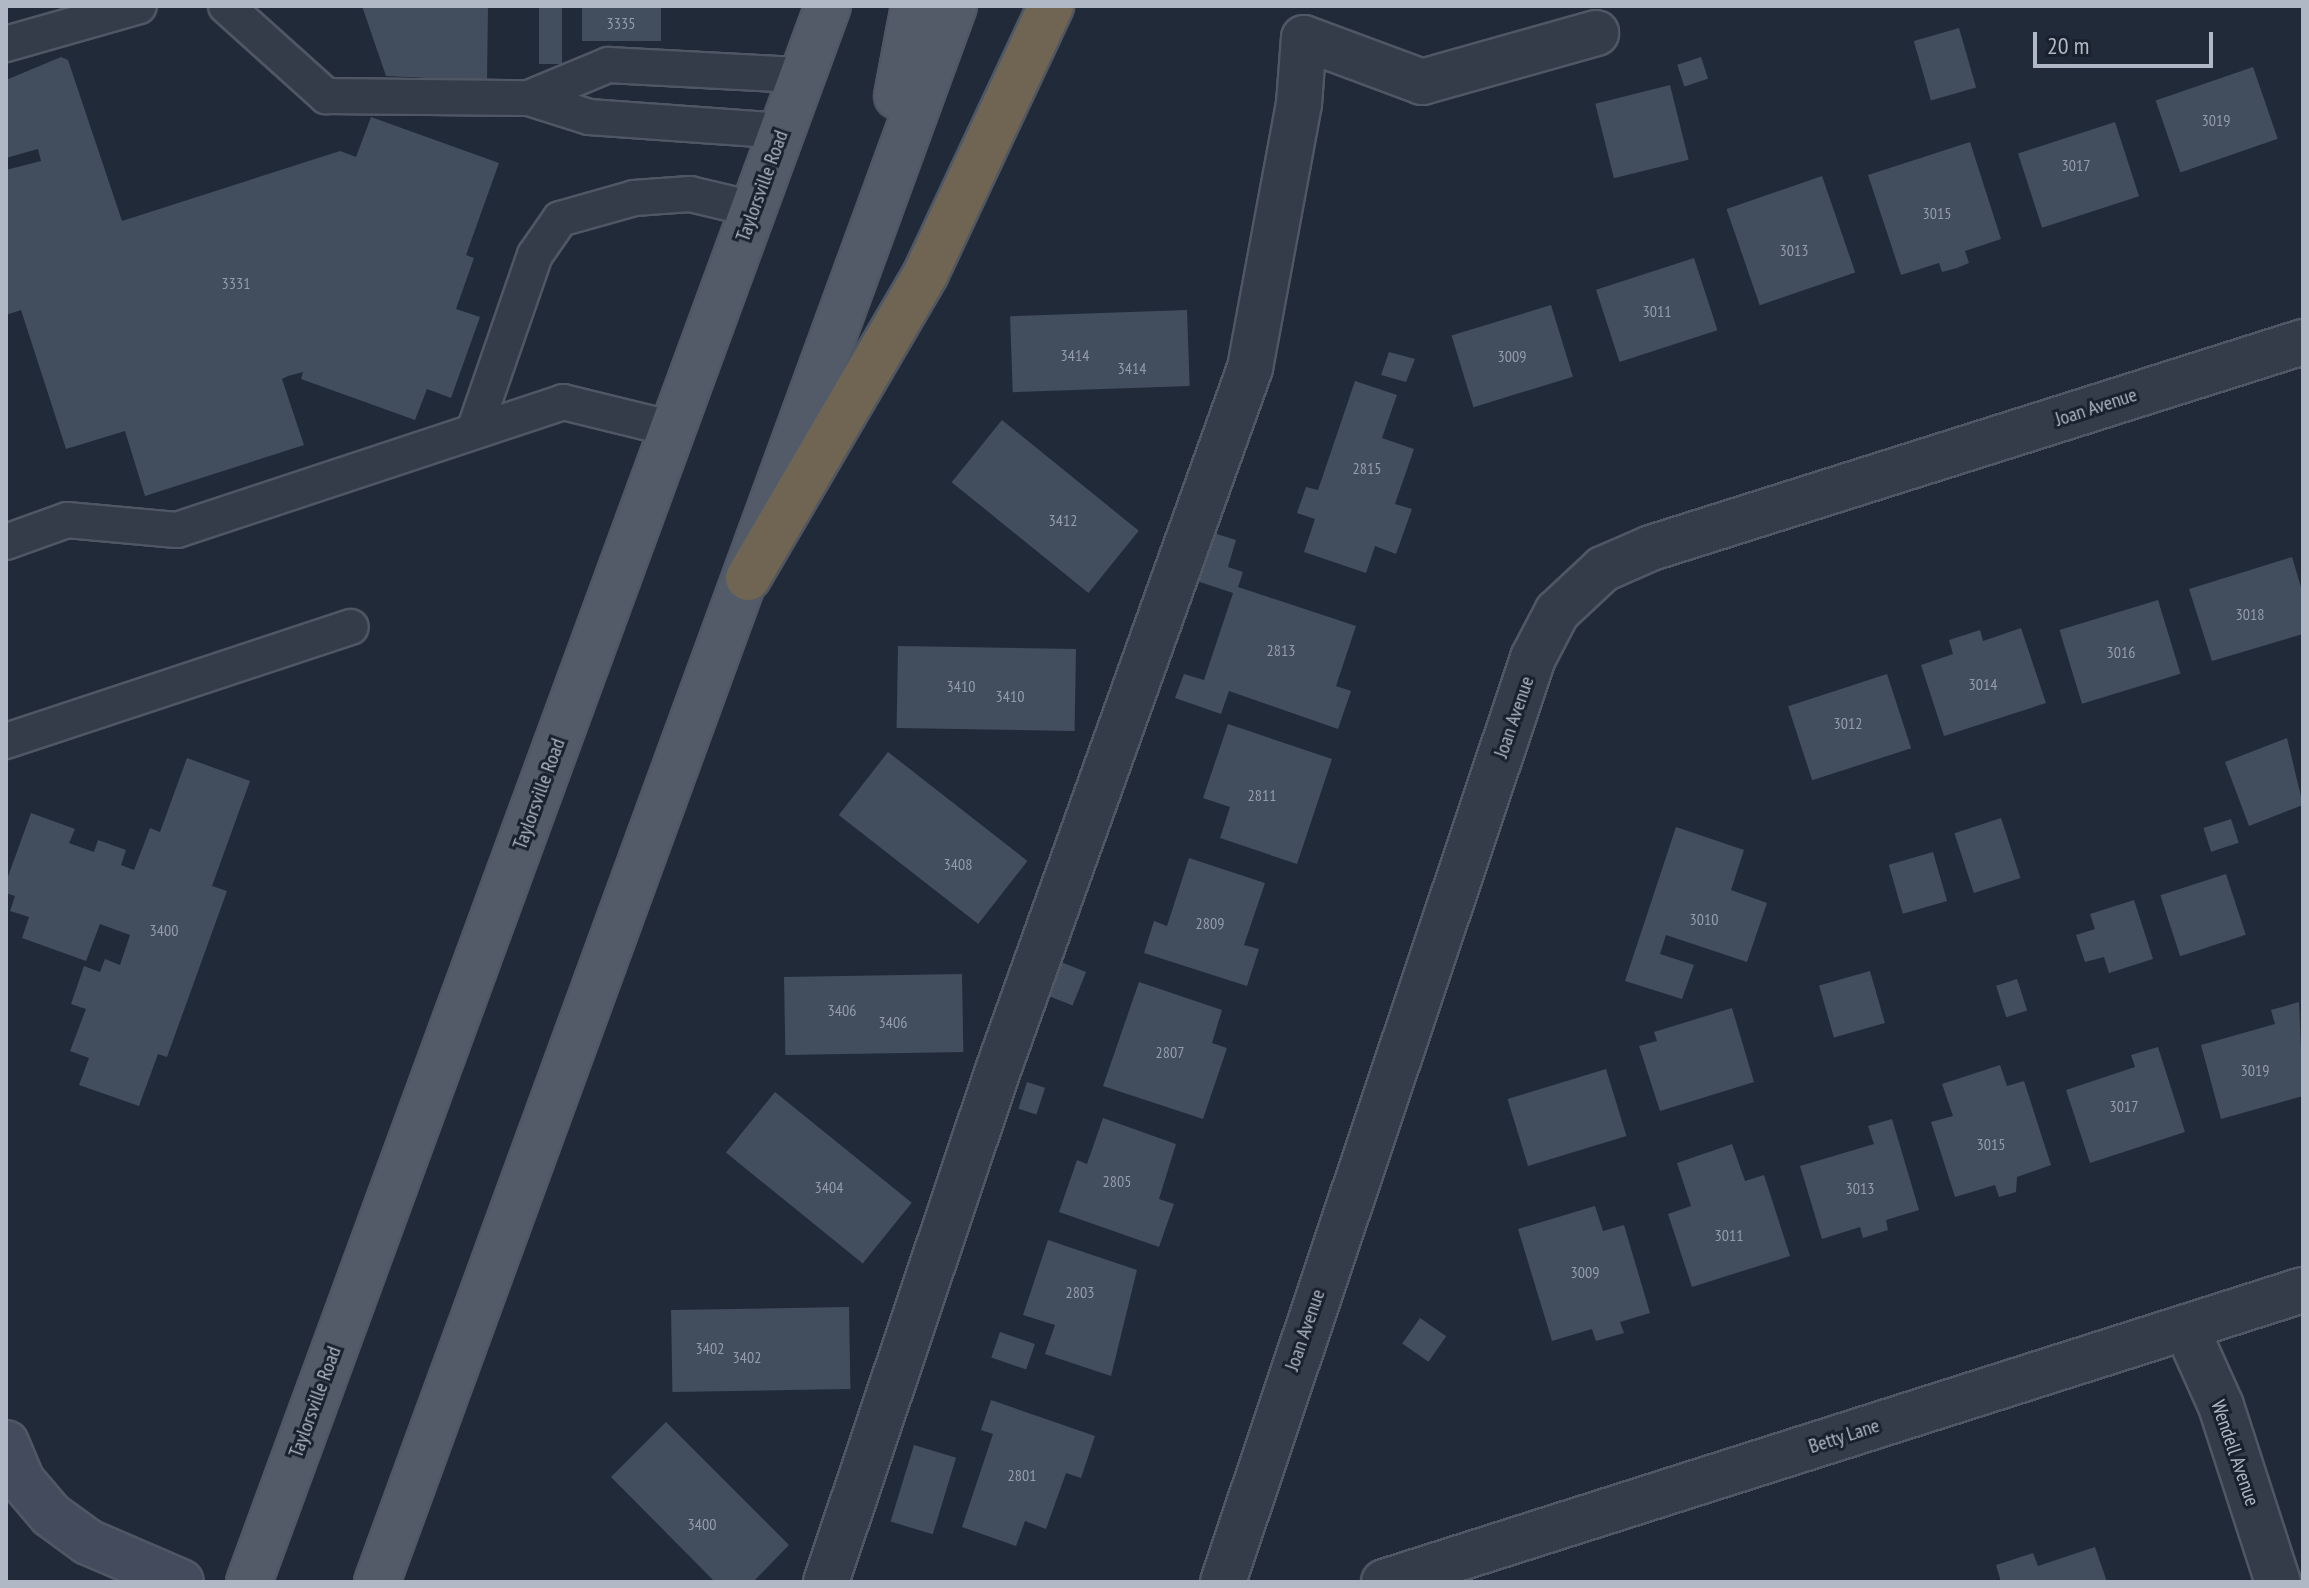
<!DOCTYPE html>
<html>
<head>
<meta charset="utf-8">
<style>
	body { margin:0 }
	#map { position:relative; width:2309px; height:1588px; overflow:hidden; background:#212a39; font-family:"PT Sans Narrow",sans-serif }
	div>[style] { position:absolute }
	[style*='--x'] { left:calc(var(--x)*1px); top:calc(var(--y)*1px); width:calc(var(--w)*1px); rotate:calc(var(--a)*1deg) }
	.building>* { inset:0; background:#424d5e; transform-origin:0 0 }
	.roads { filter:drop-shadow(2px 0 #505764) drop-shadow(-2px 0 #505764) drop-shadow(0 2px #505764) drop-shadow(0 -2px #505764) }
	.service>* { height:34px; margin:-17px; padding:0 17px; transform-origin:17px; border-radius:17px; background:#353c49 }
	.minor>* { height:44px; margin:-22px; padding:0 22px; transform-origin:22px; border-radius:22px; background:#353c49 }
	.secondary>* { height:44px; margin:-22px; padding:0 22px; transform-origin:22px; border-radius:22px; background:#434b5c }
	.primary>* { height:44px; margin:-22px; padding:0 22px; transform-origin:22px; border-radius:22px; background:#535b69 }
	.motorway>* { height:44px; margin:-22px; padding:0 22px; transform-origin:22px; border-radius:22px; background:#6f6552 }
	span { translate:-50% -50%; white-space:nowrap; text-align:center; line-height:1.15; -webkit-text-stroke:6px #1a212e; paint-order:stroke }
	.number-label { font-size:16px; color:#949cab }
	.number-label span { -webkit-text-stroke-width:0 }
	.street-label { font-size:20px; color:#b0b7c5 }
	.frame { position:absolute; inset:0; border:8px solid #b0b7c5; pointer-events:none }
	.scale { position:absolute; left:2033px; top:32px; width:180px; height:36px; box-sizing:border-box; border:4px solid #b0b7c5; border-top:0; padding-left:10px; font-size:24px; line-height:28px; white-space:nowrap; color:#b0b7c5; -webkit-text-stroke:6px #1a212e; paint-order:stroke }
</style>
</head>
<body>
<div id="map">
	<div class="building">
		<i style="clip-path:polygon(362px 6px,488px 6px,487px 81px,386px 76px)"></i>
		<i style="left:539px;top:6px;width:23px;height:58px"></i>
		<i style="left:582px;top:6px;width:79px;height:35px"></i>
		<i style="left:1959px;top:28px;width:62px;height:47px;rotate:74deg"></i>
		<i style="clip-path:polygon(61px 57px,68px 60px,122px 221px,340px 151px,356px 157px,371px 117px,499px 163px,466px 255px,474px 258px,456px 309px,480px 317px,451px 398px,427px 389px,415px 420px,301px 379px,303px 372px,288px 376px,282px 379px,304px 445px,145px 496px,125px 431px,66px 449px,21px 310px,6px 315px,6px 170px,41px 161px,38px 149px,6px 158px,6px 80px)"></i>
		<i style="left:1701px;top:57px;width:23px;height:25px;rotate:72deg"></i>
		<i style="left:2253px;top:67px;width:76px;height:103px;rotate:71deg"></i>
		<i style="left:1670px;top:85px;width:77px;height:77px;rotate:76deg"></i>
		<i style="left:2115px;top:122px;width:78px;height:102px;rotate:72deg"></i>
		<i style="clip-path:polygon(1970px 142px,2001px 239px,1965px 251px,1969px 263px,1957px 268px,1942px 272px,1939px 263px,1901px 275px,1868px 175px)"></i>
		<i style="left:1822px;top:176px;width:102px;height:101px;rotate:71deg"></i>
		<i style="left:1694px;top:258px;width:76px;height:103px;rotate:72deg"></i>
		<i style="left:1551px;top:305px;width:75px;height:104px;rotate:73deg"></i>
		<i style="left:1187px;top:310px;width:76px;height:177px;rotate:88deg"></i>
		<i style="clip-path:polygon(1389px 352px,1415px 359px,1406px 382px,1381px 375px)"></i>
		<i style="clip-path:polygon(1355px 381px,1397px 395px,1382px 438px,1414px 449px,1395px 504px,1412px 509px,1396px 554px,1375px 546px,1366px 573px,1304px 552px,1315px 519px,1297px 513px,1306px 487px,1318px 490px)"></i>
		<i style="left:1002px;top:420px;width:176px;height:80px;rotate:39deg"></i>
		<i style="clip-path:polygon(1204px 530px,1236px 540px,1228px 567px,1243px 572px,1238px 587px,1356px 626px,1336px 686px,1351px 691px,1338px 729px,1229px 691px,1221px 714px,1175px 698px,1184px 674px,1204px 680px,1233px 593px,1188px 578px)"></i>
		<i style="clip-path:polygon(2292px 557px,2303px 594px,2303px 634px,2212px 661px,2189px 589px)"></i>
		<i style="left:2158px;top:600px;width:77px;height:103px;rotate:73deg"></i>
		<i style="clip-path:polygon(2021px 628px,2046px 703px,1944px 736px,1921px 665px,1953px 654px,1949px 640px,1980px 630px,1983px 641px)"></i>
		<i style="left:1076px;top:649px;width:82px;height:178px;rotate:91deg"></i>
		<i style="left:1887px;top:674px;width:78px;height:104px;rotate:72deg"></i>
		<i style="clip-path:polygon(1228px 724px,1332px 759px,1297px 864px,1220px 838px,1230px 807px,1203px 798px)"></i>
		<i style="clip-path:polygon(2287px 738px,2303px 805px,2249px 826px,2225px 762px)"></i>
		<i style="left:888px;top:752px;width:177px;height:80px;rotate:38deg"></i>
		<i style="clip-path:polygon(187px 758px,250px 781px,212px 886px,227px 891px,167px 1057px,158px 1054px,139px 1106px,79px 1085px,89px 1058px,70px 1051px,86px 1009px,71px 1004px,84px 966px,100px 972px,105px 959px,120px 965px,130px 935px,100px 924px,86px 961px,22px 938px,29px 917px,10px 911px,15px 896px,6px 893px,6px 882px,31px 813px,75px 829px,69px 843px,94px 852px,98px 840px,126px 850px,121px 865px,134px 870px,150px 828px,160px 832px)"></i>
		<i style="left:2001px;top:818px;width:63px;height:49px;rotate:72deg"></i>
		<i style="left:2231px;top:819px;width:25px;height:29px;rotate:72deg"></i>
		<i style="clip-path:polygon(1676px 827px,1744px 850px,1731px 890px,1767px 903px,1747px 962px,1666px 935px,1660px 954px,1694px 965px,1682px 999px,1625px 981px)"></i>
		<i style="left:1933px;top:852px;width:51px;height:46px;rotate:74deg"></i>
		<i style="clip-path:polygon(1189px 858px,1265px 883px,1244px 945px,1259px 949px,1247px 986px,1144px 953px,1154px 921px,1167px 926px)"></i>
		<i style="left:2226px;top:874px;width:64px;height:69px;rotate:72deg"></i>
		<i style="clip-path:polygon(2134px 900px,2153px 959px,2109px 973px,2104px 957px,2085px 962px,2076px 935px,2095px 929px,2090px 914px)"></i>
		<i style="left:1061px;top:962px;width:27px;height:36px;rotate:22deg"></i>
		<i style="left:1870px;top:971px;width:54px;height:53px;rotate:74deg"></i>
		<i style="left:962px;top:974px;width:78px;height:178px;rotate:89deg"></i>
		<i style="left:2017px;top:979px;width:33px;height:22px;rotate:72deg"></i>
		<i style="clip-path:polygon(1139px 982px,1222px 1010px,1212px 1043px,1227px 1048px,1203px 1119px,1103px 1086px)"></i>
		<i style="clip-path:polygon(2299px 1002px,2303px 1096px,2221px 1119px,2201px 1045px,2275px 1024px,2271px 1010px)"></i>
		<i style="clip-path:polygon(1732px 1008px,1754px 1082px,1660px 1111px,1639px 1046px,1657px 1041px,1654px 1032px)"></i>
		<i style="clip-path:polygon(2158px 1047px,2185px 1132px,2090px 1163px,2066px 1090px,2135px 1067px,2131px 1055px)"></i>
		<i style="clip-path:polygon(2000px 1065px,2007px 1086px,2024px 1081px,2051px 1165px,2017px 1177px,2016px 1192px,1999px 1197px,1995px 1185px,1955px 1197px,1931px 1122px,1953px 1116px,1942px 1084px)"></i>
		<i style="left:1606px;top:1069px;width:70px;height:103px;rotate:73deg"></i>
		<i style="left:1027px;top:1082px;width:19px;height:28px;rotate:18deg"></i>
		<i style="left:775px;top:1092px;width:176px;height:78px;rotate:39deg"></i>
		<i style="clip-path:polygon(1103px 1118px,1176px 1144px,1159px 1199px,1174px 1204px,1159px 1247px,1059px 1212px,1077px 1160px,1087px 1164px)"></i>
		<i style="clip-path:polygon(1892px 1119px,1919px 1210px,1886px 1220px,1888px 1230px,1863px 1238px,1860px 1227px,1822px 1239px,1800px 1166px,1874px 1144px,1868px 1126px)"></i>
		<i style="clip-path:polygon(1732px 1144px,1745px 1181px,1764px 1175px,1790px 1256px,1692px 1287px,1668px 1214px,1691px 1206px,1677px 1163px)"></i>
		<i style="clip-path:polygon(1595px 1206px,1603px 1231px,1624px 1225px,1650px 1313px,1620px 1322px,1624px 1333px,1596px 1341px,1592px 1329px,1552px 1341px,1518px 1229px)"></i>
		<i style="clip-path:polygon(1048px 1240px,1137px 1270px,1111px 1376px,1045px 1354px,1055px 1325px,1023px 1315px)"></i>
		<i style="left:849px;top:1307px;width:82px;height:178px;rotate:89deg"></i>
		<i style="left:1420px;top:1318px;width:32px;height:31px;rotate:35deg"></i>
		<i style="left:1000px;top:1332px;width:37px;height:27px;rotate:19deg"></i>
		<i style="clip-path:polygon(991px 1400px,1095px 1436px,1081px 1478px,1066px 1473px,1046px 1529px,1025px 1521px,1016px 1546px,962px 1527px,993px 1434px,981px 1430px)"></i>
		<i style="clip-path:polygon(666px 1422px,789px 1545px,753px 1582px,715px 1582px,611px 1477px)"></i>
		<i style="left:914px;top:1445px;width:44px;height:80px;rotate:17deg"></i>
		<i style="clip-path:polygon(2095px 1547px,2107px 1582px,2001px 1582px,1996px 1565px,2033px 1553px,2038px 1566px)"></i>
	</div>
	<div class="roads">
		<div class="service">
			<i style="--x:226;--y:6;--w:135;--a:42"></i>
			<i style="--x:326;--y:96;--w:203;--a:0.6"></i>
			<i style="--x:529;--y:98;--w:63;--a:17.6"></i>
			<i style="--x:589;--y:117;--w:194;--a:4.1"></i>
			<i style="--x:6;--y:44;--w:138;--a:-15.9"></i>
			<i style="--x:529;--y:98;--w:86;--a:-22.7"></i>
			<i style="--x:608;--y:65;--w:194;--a:3"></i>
			<i style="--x:475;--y:428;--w:183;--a:-70.9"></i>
			<i style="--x:535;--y:255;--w:44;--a:-55.2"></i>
			<i style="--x:560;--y:219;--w:77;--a:-15.8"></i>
			<i style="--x:634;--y:198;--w:56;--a:-4.1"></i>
			<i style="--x:690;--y:194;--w:65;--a:13.4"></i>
			<i style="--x:6;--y:542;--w:65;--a:-19.8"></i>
			<i style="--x:67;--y:520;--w:110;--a:5.2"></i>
			<i style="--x:177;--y:530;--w:407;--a:-18.3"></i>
			<i style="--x:563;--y:402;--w:113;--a:13.8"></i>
			<i style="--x:6;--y:741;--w:363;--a:-18.3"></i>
		</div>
		<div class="minor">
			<i style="--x:2186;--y:1328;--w:85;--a:65.8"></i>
			<i style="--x:2221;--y:1406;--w:185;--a:72.1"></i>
			<i style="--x:826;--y:1582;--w:537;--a:-71.43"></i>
			<i style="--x:997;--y:1073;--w:749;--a:-70.26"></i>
			<i style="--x:1250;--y:368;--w:269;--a:-79.5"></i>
			<i style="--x:1299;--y:104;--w:66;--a:-85.7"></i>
			<i style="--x:1304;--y:38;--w:126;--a:20.4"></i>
			<i style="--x:1422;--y:82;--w:181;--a:-15.7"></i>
			<i style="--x:1223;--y:1582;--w:975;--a:-71.45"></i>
			<i style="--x:1533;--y:658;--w:52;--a:-62.4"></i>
			<i style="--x:1557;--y:612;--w:63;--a:-43.1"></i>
			<i style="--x:1603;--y:569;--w:52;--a:-23.6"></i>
			<i style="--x:1651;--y:548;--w:684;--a:-17.53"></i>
			<i style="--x:1384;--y:1582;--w:964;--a:-17.63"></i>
		</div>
		<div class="secondary">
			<i style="--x:6;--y:1443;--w:41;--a:67.2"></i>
			<i style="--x:22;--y:1481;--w:45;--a:49.5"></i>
			<i style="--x:51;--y:1515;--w:46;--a:36.1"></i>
			<i style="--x:88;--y:1542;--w:101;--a:23.3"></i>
		</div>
		<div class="primary">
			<i style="--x:897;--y:96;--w:92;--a:-79.3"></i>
			<i style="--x:249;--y:1582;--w:1679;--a:-69.83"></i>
			<i style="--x:377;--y:1582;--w:1678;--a:-69.89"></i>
		</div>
		<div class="motorway">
			<i style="--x:748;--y:578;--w:353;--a:-59.7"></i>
			<i style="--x:926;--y:273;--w:295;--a:-64.9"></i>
		</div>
	</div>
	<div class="number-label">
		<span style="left:621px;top:23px">3335</span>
		<span style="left:2216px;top:120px">3019</span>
		<span style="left:2076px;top:165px">3017</span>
		<span style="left:1937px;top:213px">3015</span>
		<span style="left:1794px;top:250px">3013</span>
		<span style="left:236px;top:283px">3331</span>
		<span style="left:1657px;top:311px">3011</span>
		<span style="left:1075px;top:355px">3414</span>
		<span style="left:1512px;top:356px">3009</span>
		<span style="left:1132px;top:368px">3414</span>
		<span style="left:1367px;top:468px">2815</span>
		<span style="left:1063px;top:520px">3412</span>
		<span style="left:2250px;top:614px">3018</span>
		<span style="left:1281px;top:650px">2813</span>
		<span style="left:2121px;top:652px">3016</span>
		<span style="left:1983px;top:684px">3014</span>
		<span style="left:961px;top:686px">3410</span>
		<span style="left:1010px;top:696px">3410</span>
		<span style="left:1848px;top:723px">3012</span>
		<span style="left:1262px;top:795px">2811</span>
		<span style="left:958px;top:864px">3408</span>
		<span style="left:1704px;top:919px">3010</span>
		<span style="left:1210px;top:923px">2809</span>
		<span style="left:164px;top:930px">3400</span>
		<span style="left:842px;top:1010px">3406</span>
		<span style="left:893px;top:1022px">3406</span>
		<span style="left:1170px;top:1052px">2807</span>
		<span style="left:2255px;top:1070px">3019</span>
		<span style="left:2124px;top:1106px">3017</span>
		<span style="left:1991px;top:1144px">3015</span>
		<span style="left:1117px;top:1181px">2805</span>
		<span style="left:829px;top:1187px">3404</span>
		<span style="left:1860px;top:1188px">3013</span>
		<span style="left:1729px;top:1235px">3011</span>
		<span style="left:1585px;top:1272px">3009</span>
		<span style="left:1080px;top:1292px">2803</span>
		<span style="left:710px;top:1348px">3402</span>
		<span style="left:747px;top:1357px">3402</span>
		<span style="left:1022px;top:1475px">2801</span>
		<span style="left:702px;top:1524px">3400</span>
	</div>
	<div class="street-label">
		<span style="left:762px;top:186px;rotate:-70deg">Taylorsville Road</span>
		<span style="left:2096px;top:407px;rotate:-18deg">Joan Avenue</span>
		<span style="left:1514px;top:717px;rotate:-71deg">Joan Avenue</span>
		<span style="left:539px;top:794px;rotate:-70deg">Taylorsville Road</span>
		<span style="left:1305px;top:1330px;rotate:-71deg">Joan Avenue</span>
		<span style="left:315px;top:1402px;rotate:-70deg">Taylorsville Road</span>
		<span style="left:1844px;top:1436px;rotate:-18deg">Betty Lane</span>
		<span style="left:2235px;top:1453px;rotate:71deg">Wendell Avenue</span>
	</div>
	<div class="frame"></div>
	<div class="scale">20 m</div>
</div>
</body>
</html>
